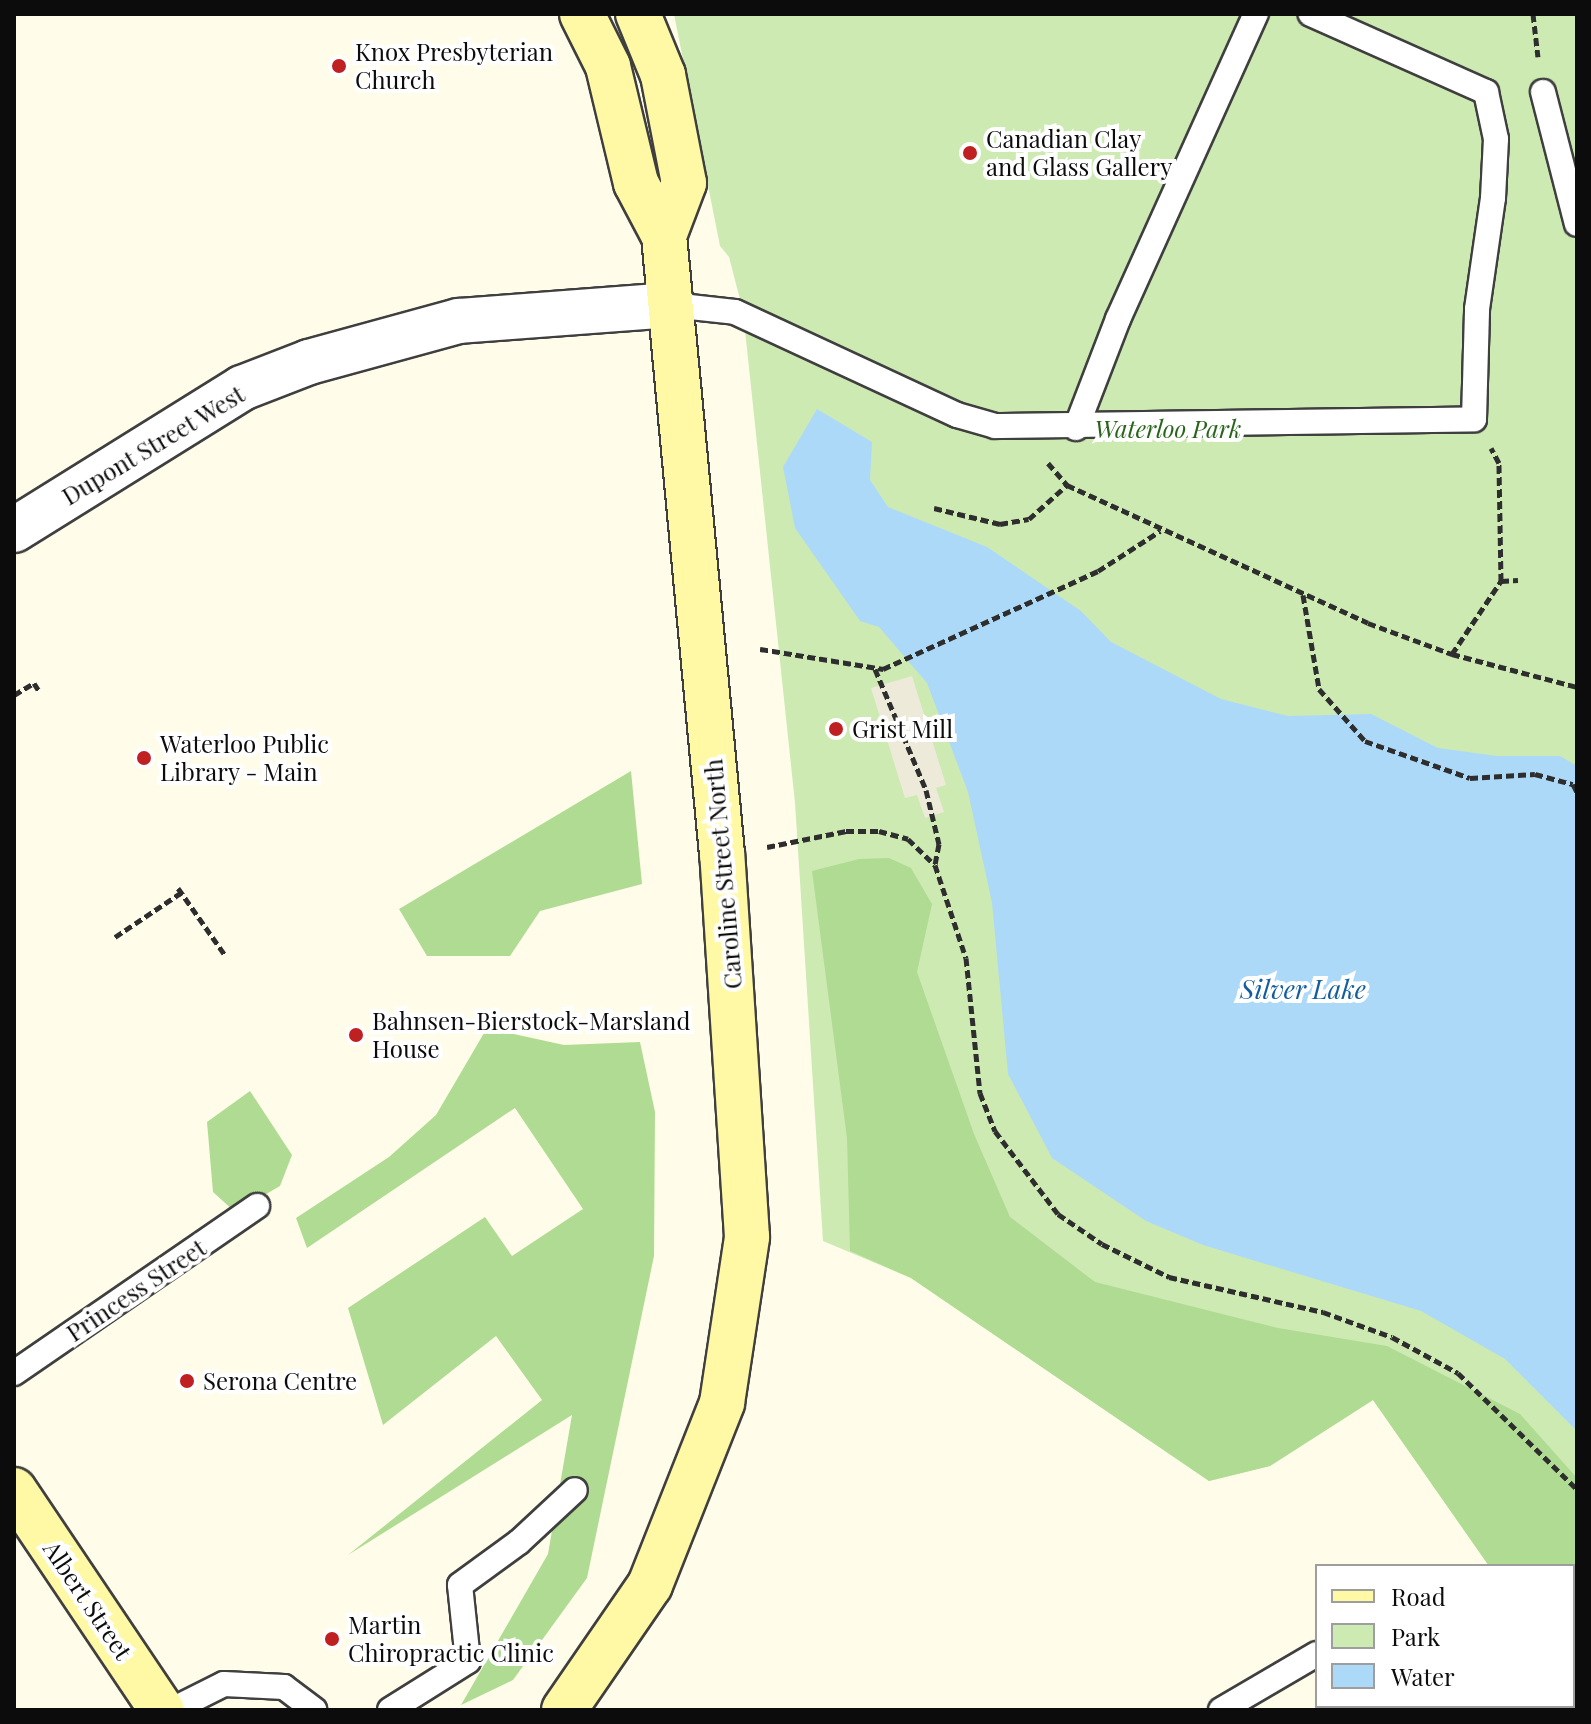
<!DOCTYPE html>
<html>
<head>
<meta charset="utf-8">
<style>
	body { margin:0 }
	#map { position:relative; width:1591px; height:1724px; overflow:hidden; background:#fffcea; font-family:"Playfair Display",serif }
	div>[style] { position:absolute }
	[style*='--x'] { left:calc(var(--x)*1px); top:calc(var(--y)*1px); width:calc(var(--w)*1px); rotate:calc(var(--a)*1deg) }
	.green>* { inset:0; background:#cdeab3 }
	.forest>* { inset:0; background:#b0db92 }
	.plaza>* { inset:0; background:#eeeada }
	.water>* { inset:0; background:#add9f8 }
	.path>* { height:5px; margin-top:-2.5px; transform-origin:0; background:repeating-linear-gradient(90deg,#2e2e2e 0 8px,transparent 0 12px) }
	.roads { filter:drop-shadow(2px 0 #3f3f3f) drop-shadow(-2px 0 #3f3f3f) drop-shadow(0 2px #3f3f3f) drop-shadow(0 -2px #3f3f3f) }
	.lane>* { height:24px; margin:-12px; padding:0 12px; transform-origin:12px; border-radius:12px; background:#fff }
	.street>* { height:44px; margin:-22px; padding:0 22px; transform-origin:22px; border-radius:22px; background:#fff }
	.secondary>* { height:44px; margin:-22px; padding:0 22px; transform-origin:22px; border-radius:22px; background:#fff8a5 }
	.dots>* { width:22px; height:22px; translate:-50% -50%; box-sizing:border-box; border:4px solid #fff; border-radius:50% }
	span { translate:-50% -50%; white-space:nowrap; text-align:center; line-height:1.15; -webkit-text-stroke:8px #fff; paint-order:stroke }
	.poi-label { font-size:24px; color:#0c0c0c }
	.left { translate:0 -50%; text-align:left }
	.park-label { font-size:24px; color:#27651a; font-style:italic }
	.street-label { font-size:24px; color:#0c0c0c }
	.water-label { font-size:26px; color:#125da0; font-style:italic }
	.frame { position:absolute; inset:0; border:16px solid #0c0c0c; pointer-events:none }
	.legend { position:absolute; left:1315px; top:1564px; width:260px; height:144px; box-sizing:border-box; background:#fff; border:2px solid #9e9e9e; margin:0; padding:10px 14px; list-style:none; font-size:24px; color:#0c0c0c }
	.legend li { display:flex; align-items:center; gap:16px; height:40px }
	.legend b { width:40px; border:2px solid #9e9e9e }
</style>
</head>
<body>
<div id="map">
	<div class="green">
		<i style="clip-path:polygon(674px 14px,1577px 14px,1577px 1685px,1573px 1566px,1489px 1566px,1373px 1400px,1270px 1466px,1209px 1481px,911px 1278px,823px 1241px,795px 803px,743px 311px,729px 257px,720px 246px)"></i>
	</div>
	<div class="forest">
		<i style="clip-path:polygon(631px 771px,642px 884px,540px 911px,510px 956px,427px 956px,399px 909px)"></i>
		<i style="clip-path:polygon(889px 858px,911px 868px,932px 904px,917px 972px,974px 1134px,1010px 1217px,1095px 1282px,1278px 1328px,1387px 1346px,1520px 1414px,1577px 1478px,1577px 1685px,1573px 1566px,1489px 1566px,1373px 1400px,1270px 1466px,1209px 1481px,911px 1278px,850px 1251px,847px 1138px,812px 871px,859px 859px)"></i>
		<i style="clip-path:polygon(487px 1028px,564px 1045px,640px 1042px,655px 1112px,654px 1256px,587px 1578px,513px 1680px,461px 1705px,548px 1554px,572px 1415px,348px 1555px,542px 1400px,496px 1336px,383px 1425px,348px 1308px,485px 1217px,512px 1256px,583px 1209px,515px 1108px,307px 1248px,296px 1218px,389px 1157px,436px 1115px)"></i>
		<i style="clip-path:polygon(250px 1091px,292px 1155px,280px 1186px,235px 1212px,213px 1192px,207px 1122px)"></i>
	</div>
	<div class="plaza">
		<i style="clip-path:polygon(912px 676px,946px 785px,936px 788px,944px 812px,925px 818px,917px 795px,905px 798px,871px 688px)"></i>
	</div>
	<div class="water">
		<i style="clip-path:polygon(817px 409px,872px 442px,870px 480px,888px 507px,987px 547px,1081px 611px,1111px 642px,1221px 699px,1288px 716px,1371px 714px,1438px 748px,1497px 756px,1560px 756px,1577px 766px,1577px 1431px,1505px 1359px,1421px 1311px,1203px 1245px,1146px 1221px,1052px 1158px,1008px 1074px,992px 903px,968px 792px,927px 683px,879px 627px,860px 621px,795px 528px,783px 467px)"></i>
	</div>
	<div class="path">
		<i style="--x:1533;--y:14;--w:43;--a:83.4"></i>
		<i style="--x:1048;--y:463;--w:29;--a:49"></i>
		<i style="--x:1067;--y:485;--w:331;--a:24.6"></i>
		<i style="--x:1368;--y:623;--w:90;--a:20.3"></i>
		<i style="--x:1452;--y:654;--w:129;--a:14.8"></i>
		<i style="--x:934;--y:508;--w:68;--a:13.6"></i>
		<i style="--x:1000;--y:524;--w:29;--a:-10"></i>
		<i style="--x:1029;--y:519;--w:51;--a:-41.8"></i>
		<i style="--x:1501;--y:581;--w:17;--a:-3"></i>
		<i style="--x:1303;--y:595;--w:95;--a:80.3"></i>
		<i style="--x:1319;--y:689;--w:69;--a:48.5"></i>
		<i style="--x:1365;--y:741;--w:111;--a:19.4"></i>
		<i style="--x:1470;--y:778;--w:65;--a:-3.5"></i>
		<i style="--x:1535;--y:774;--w:39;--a:15"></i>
		<i style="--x:1573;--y:784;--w:9;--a:63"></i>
		<i style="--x:760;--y:649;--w:125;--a:9.2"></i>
		<i style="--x:883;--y:669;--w:236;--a:-24.5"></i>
		<i style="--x:1098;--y:571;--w:74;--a:-32.8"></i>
		<i style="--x:1452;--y:654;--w:88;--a:-56.1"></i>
		<i style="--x:1501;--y:581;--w:118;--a:-91"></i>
		<i style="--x:1499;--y:463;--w:17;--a:-118"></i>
		<i style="--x:875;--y:669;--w:131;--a:67.1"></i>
		<i style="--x:926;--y:790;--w:56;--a:76.5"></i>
		<i style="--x:939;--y:844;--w:21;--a:101"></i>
		<i style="--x:14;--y:695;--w:23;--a:-31"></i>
		<i style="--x:34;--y:683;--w:9;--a:58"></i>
		<i style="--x:767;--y:847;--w:81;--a:-11.4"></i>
		<i style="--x:846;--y:831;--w:33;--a:0"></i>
		<i style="--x:879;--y:831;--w:30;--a:15"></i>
		<i style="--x:908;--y:839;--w:37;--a:44"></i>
		<i style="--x:935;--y:865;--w:98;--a:71.6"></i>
		<i style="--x:966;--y:958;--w:136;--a:84.1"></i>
		<i style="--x:980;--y:1093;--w:41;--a:68.5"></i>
		<i style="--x:995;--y:1131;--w:104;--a:52.8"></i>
		<i style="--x:1058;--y:1214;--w:53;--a:34.3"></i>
		<i style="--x:1102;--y:1244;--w:75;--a:26.2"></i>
		<i style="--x:1169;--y:1277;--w:158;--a:12.8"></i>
		<i style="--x:1323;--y:1312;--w:73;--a:19.9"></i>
		<i style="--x:1392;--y:1337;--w:75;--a:28.6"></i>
		<i style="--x:1458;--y:1373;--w:166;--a:44.3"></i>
		<i style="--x:178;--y:888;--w:82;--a:55"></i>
		<i style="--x:115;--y:937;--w:81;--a:-33.9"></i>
	</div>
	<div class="roads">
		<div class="lane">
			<i style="--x:1543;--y:92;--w:136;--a:75.6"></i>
			<i style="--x:672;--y:305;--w:63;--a:6.3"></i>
			<i style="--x:735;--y:312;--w:245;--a:24.9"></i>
			<i style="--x:957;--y:415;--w:40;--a:16"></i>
			<i style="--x:995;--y:426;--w:479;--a:-0.8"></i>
			<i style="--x:1474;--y:419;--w:110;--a:-88.4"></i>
			<i style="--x:1477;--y:309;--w:112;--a:-81.8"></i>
			<i style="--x:1493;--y:198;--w:59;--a:-87.1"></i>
			<i style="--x:1496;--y:139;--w:48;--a:-102"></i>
			<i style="--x:1486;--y:92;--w:192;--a:-156"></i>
			<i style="--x:1076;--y:428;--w:117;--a:-68.9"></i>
			<i style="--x:1118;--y:319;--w:335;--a:-65.7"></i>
			<i style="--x:14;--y:1373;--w:295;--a:-34.5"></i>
			<i style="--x:172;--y:1710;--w:58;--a:-26.6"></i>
			<i style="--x:224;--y:1684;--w:60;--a:2.9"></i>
			<i style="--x:284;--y:1687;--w:38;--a:37"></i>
			<i style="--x:390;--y:1710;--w:92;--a:-32.1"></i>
			<i style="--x:468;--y:1661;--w:76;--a:-96"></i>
			<i style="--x:460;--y:1585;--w:73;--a:-36.1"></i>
			<i style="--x:519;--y:1542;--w:76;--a:-42.9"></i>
			<i style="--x:1221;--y:1710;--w:111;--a:-30.3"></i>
		</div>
		<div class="street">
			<i style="--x:14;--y:530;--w:269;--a:-31.9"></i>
			<i style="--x:242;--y:388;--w:72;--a:-21.2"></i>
			<i style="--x:309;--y:362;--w:156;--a:-15.3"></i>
			<i style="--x:459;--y:321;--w:214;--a:-4.3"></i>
		</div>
		<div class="secondary">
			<i style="--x:638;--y:14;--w:66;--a:67.7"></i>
			<i style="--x:663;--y:75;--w:110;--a:79"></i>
			<i style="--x:684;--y:183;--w:57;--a:110.7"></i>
			<i style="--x:14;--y:1490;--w:265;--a:56.1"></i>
			<i style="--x:564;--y:1710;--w:152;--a:-55.5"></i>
			<i style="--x:650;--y:1585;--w:196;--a:-68.4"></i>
			<i style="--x:722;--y:1403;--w:168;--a:-81.4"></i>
			<i style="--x:747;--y:1237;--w:384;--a:-93.7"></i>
			<i style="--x:722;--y:854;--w:621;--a:-95.36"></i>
			<i style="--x:664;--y:236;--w:60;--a:-117.8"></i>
			<i style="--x:636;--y:183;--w:120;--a:-103.5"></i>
			<i style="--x:608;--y:66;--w:58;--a:-116.6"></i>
		</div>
	</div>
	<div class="dots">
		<i style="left:339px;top:66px;background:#bf2021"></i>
		<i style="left:970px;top:153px;background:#bf2021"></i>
		<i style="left:836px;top:729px;background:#bf2021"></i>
		<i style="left:144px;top:758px;background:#bf2021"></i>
		<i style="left:356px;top:1035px;background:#bf2021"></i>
		<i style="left:187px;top:1381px;background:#bf2021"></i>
		<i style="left:332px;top:1639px;background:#bf2021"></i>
	</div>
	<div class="poi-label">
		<span class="left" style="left:355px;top:66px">Knox Presbyterian<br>Church</span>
		<span class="left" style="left:986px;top:153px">Canadian Clay<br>and Glass Gallery</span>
		<span class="left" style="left:852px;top:729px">Grist Mill</span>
		<span class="left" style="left:160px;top:758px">Waterloo Public<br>Library - Main</span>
		<span class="left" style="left:372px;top:1035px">Bahnsen-Bierstock-Marsland<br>House</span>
		<span class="left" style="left:203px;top:1381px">Serona Centre</span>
		<span class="left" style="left:348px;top:1639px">Martin<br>Chiropractic Clinic</span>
	</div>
	<div class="park-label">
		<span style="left:1168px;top:429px">Waterloo Park</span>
	</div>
	<div class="street-label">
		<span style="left:153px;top:445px;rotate:-31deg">Dupont Street West</span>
		<span style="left:723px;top:874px;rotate:-95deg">Caroline Street North</span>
		<span style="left:136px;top:1290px;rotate:-34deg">Princess Street</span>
		<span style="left:88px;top:1600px;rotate:56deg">Albert Street</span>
	</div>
	<div class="water-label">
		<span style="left:1303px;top:989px">Silver Lake</span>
	</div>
	<div class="frame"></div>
	<ul class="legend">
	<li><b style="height:10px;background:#fff8a5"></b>Road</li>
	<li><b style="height:22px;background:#cdeab3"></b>Park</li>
	<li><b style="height:22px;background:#add9f8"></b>Water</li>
	</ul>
</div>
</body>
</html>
